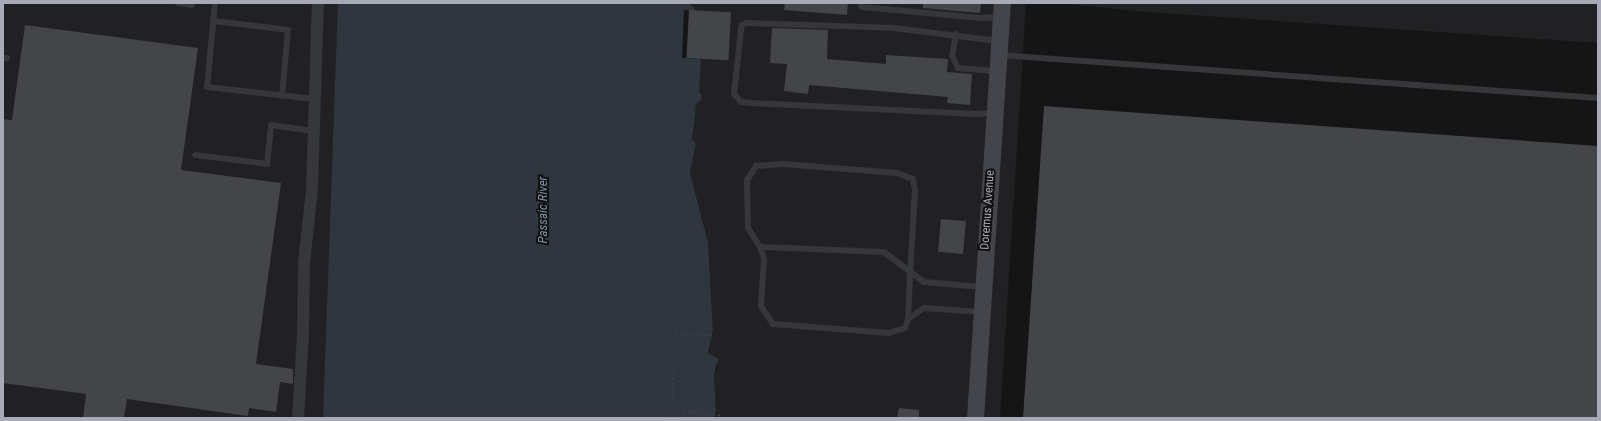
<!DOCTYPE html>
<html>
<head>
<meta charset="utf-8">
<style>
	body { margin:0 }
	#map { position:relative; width:1601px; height:421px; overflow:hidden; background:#151516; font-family:"Roboto Condensed",sans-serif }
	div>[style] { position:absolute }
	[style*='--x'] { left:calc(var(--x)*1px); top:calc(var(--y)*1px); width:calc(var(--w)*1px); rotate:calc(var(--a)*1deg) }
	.built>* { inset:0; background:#212123; transform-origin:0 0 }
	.water>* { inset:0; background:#2f363d }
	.pier>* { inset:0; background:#151516 }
	.building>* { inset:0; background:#444549; transform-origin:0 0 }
	.path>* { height:2px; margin-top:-1px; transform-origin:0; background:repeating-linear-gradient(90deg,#3c3d42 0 2px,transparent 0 5px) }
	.lane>* { height:6px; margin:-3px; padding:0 3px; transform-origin:3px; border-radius:3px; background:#36373b }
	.street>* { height:12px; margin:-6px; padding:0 6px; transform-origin:6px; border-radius:6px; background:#36373b }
	.secondary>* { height:17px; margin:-8.5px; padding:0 8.5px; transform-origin:8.5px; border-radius:8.5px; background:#44454a }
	span { translate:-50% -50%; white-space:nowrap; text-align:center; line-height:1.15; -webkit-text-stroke:4px #101011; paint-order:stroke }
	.street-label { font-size:12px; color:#a8abb5 }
	.water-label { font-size:13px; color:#8396ac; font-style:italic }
	.frame { position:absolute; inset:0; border:4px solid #a8abb5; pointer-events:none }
</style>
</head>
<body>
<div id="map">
	<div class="built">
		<i style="left:3px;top:3px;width:335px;height:415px"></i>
		<i style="clip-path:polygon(690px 3px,1026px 3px,1000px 418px,713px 418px,716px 412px,714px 373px,718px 368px,708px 353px,713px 331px,708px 242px,690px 173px,696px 143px,692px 139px,701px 59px)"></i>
		<i style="clip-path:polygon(1055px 3px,1598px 3px,1598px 43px,1147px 12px)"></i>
	</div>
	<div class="water">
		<i style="clip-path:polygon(338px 3px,690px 3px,696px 11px,701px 59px,699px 92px,702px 95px,701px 100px,696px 104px,694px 124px,692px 139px,696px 143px,690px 173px,708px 242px,713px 331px,708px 353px,718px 359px,714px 374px,716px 412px,713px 418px,323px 418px)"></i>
	</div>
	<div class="pier">
		<i style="clip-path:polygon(684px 10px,696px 11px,701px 59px,682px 58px)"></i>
	</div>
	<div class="building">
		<i style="clip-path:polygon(785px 3px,848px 3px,847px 15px,784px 10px)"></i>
		<i style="clip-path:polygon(923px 3px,981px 3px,980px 13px,923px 8px)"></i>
		<i style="left:689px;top:10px;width:42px;height:48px;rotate:3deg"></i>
		<i style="clip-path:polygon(25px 25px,198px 48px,181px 170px,281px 183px,256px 364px,293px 369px,293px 384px,280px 382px,276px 412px,249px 408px,248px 416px,127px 399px,124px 418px,83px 418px,86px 394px,3px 383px,3px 119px,12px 120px)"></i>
		<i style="clip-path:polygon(772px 28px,828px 30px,827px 59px,886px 64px,886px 55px,948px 59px,947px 72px,972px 74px,970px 105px,947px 103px,948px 97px,809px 85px,808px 94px,784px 91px,787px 64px,770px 63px)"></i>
		<i style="clip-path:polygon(1044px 106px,1598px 146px,1598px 418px,1023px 418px)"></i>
		<i style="left:941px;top:219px;width:25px;height:33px;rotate:5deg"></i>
		<i style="clip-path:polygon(899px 408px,919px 410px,919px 418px,897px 418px)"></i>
	</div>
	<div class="path">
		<i style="--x:675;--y:334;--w:37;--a:2"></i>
		<i style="--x:672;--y:405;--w:34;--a:-88"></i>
		<i style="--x:683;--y:412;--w:38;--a:5"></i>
		<i style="--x:672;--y:415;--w:3;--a:90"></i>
	</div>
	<div class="lane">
		<i style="--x:178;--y:3;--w:14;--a:8"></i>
		<i style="--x:215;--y:3;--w:84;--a:95.4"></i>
		<i style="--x:207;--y:87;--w:108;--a:6.4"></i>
		<i style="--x:860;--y:3;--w:4;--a:63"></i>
		<i style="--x:862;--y:7;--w:119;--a:5.3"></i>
		<i style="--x:980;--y:18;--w:20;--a:-3"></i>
		<i style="--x:214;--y:21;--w:75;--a:6.9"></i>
		<i style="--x:288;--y:30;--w:66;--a:95.2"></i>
		<i style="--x:956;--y:34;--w:22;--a:100"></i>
		<i style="--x:952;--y:56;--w:13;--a:63"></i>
		<i style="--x:958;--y:68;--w:38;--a:5"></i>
		<i style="--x:999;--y:55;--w:601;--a:4.11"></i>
		<i style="--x:3;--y:58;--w:4;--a:0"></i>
		<i style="--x:994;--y:113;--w:19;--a:177"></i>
		<i style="--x:975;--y:114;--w:224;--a:-177.2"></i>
		<i style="--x:751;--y:103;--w:10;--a:-174"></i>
		<i style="--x:741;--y:102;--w:11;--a:-131"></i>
		<i style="--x:734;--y:94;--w:64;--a:-83.8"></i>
		<i style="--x:741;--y:30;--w:5;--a:-79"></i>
		<i style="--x:742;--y:25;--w:5;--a:-22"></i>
		<i style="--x:747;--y:23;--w:147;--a:1.9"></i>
		<i style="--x:894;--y:28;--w:105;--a:7.1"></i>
		<i style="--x:195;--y:155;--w:73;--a:7.1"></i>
		<i style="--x:267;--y:164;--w:39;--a:-84"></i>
		<i style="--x:271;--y:125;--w:42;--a:8.1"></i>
		<i style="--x:784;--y:164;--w:113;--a:4.6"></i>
		<i style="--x:897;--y:173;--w:17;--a:21"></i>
		<i style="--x:913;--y:179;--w:11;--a:80"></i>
		<i style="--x:915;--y:190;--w:84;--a:93.4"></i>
		<i style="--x:910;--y:274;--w:45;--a:92.5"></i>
		<i style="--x:908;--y:319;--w:9;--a:108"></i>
		<i style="--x:905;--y:328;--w:17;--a:163"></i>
		<i style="--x:889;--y:333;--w:116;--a:-175.6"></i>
		<i style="--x:773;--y:324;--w:22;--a:-124"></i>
		<i style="--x:761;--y:306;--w:47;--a:-86.3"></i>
		<i style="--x:764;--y:259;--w:13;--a:-108"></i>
		<i style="--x:760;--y:247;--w:22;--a:-122"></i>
		<i style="--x:748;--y:228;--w:48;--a:-91.2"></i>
		<i style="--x:747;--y:180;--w:17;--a:-57"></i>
		<i style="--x:756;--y:166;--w:28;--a:-4"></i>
		<i style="--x:760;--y:247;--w:124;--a:2.3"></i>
		<i style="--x:884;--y:252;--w:50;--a:36.9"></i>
		<i style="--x:924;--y:282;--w:58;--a:4.9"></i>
		<i style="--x:908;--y:319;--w:19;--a:-35"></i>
		<i style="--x:924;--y:308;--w:57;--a:4"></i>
	</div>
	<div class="street">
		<i style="--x:298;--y:418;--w:84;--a:-86.6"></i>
		<i style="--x:303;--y:334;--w:71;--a:-89.2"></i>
		<i style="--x:304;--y:263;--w:74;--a:-83.8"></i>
		<i style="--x:312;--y:189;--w:186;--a:-88.2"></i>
	</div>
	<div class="secondary">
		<i style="--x:975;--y:418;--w:416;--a:-86.3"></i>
	</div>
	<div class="street-label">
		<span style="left:988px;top:210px;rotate:-86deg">Doremus Avenue</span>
	</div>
	<div class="water-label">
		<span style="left:543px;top:210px;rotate:-90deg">Passaic River</span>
	</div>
	<div class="frame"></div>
</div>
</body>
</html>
